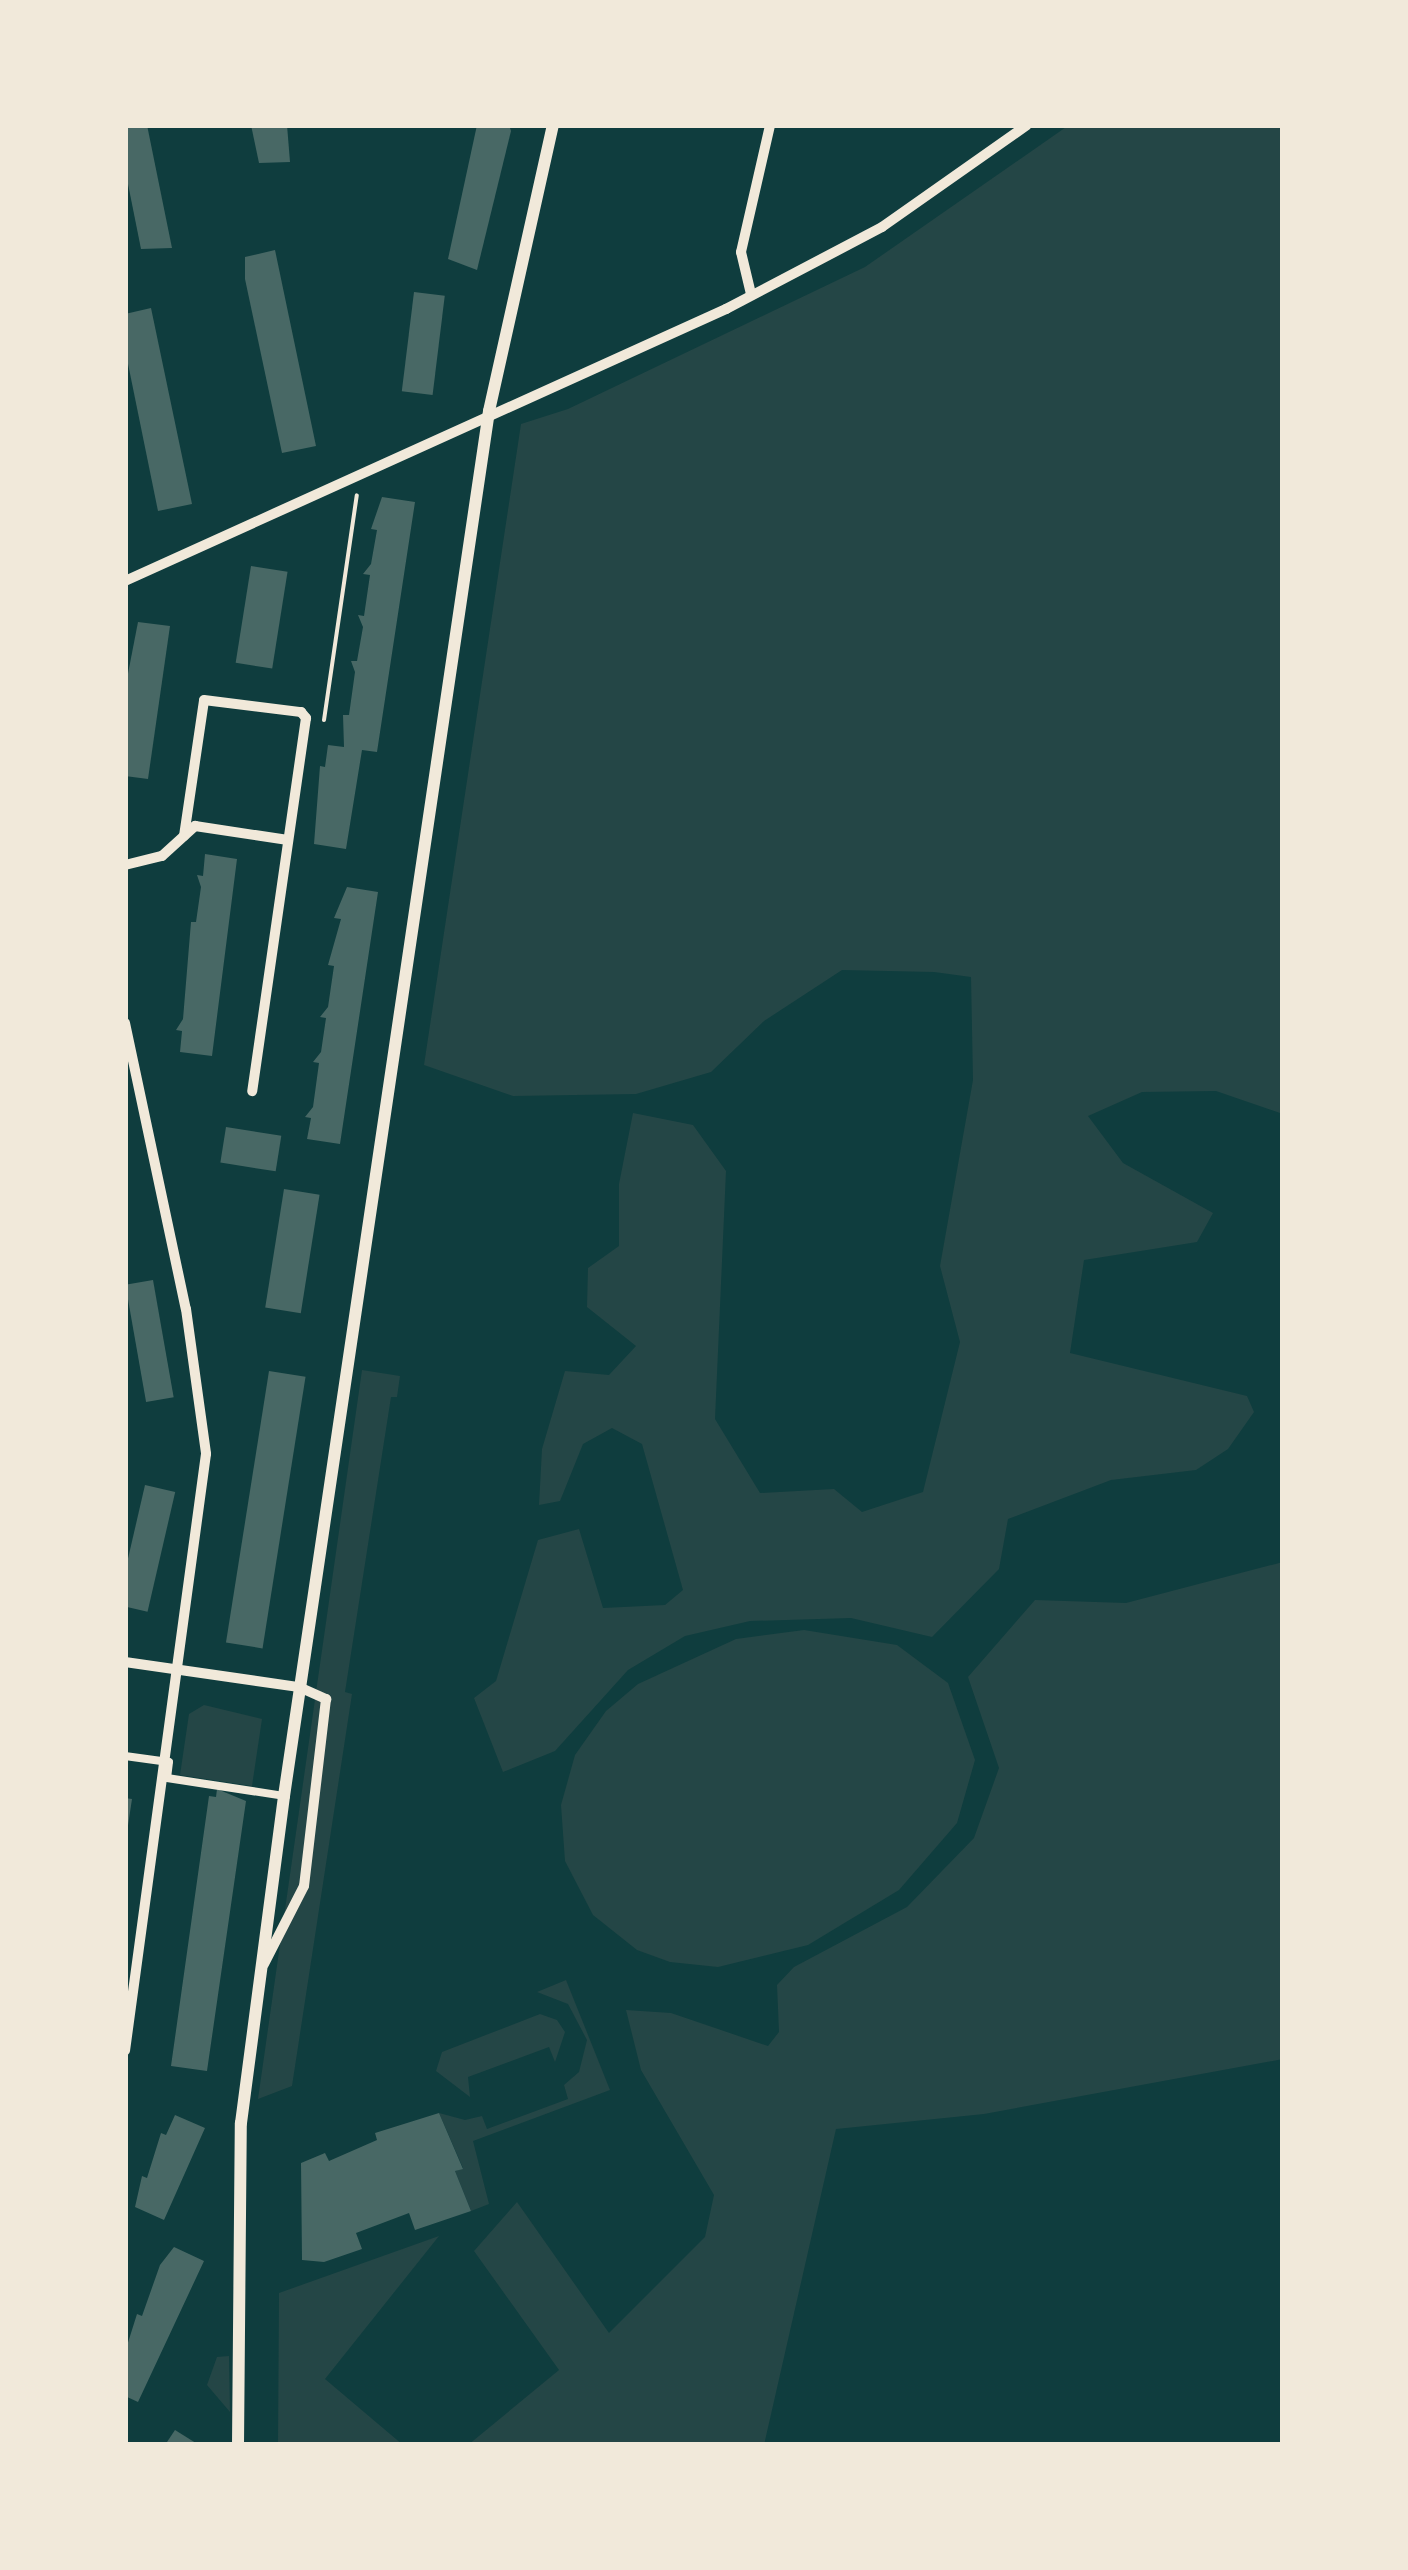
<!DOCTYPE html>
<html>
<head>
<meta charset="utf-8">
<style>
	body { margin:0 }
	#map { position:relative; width:1408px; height:2570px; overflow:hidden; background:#0f3d3e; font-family:"DejaVu Sans",sans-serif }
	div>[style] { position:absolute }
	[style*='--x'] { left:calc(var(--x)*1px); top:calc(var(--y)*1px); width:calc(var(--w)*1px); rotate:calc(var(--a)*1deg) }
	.green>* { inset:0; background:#244646 }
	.building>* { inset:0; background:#486865; transform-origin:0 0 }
	.path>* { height:4px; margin:-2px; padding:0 2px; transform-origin:2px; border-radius:2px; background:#f1e9da }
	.pedestrian>* { height:8px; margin:-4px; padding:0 4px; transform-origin:4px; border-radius:4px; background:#f1e9da }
	.minor>* { height:10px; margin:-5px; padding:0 5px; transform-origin:5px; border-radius:5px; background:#f1e9da }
	.tertiary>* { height:12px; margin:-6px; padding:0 6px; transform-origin:6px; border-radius:6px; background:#f1e9da }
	span { translate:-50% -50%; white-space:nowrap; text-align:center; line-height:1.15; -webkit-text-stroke:8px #f1e9da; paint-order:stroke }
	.frame { position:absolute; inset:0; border:128px solid #f1e9da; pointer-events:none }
</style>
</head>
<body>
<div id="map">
	<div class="green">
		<i style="clip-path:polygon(1069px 125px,1283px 125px,1283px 1114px,1216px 1091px,1142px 1092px,1088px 1116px,1123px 1163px,1213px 1213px,1197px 1242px,1084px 1260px,1070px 1353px,1247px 1396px,1254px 1412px,1228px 1449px,1196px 1470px,1111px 1480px,1008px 1519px,999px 1569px,932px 1637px,851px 1618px,750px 1621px,685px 1636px,628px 1670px,555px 1751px,503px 1772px,474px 1698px,496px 1681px,538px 1540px,579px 1529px,603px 1608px,665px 1605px,683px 1590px,642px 1444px,612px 1428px,583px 1444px,560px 1501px,539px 1505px,542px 1449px,565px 1371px,609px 1375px,636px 1346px,587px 1307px,588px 1268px,619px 1246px,619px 1184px,633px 1113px,693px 1125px,726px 1171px,715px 1419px,760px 1493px,834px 1489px,862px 1512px,923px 1492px,960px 1342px,940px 1266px,973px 1080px,971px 977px,934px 972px,842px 970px,764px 1021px,711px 1072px,636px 1094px,513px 1096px,424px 1065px,521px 424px,568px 409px,865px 267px)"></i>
		<i style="clip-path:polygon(362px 1370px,400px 1376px,397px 1397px,391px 1397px,345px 1692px,352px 1694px,292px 2086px,258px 2099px)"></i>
		<i style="clip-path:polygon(1283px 1562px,1283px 2059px,984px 2114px,836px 2129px,764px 2445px,468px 2445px,559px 2370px,474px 2251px,517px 2202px,609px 2333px,705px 2237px,714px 2195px,641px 2070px,626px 2010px,671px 2013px,768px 2046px,779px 2032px,777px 1985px,794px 1967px,907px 1907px,974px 1838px,999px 1768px,968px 1677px,1035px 1600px,1126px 1603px)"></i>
		<i style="clip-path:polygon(804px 1630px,897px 1645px,948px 1683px,975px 1760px,957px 1823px,899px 1890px,808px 1945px,718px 1967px,670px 1962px,637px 1950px,593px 1915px,565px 1861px,561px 1805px,575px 1755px,606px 1711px,638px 1684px,736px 1639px)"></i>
		<i style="clip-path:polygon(204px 1705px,262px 1719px,252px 1786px,180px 1775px,189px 1714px)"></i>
		<i style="clip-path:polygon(566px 1980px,610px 2090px,473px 2141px,489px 2204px,471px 2211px,455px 2171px,463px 2168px,439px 2113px,465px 2120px,482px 2116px,487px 2129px,568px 2099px,564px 2085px,579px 2072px,587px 2040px,568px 2004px,537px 1992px)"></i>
		<i style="clip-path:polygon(540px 2014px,557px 2020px,565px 2032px,555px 2062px,549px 2047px,468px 2077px,470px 2097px,436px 2071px,442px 2052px)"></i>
		<i style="clip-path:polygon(439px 2236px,325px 2379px,403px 2445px,278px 2445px,279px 2293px)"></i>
		<i style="clip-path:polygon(229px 2356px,230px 2412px,207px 2385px,217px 2357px)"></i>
	</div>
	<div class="building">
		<i style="clip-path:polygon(125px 125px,147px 125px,172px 248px,141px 249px,125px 169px)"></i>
		<i style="clip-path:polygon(251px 125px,287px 125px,290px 162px,259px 163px)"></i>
		<i style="clip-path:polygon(477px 125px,509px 125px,511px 131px,477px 270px,448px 259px)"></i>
		<i style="clip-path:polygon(275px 250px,316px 446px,282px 453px,245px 279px,245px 257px)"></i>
		<i style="left:414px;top:292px;width:31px;height:100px;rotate:7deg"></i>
		<i style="clip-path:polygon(151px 308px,192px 504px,158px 511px,125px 349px,125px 314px)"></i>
		<i style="clip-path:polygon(382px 497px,415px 502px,377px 752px,362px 750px,346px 849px,314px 844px,320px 766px,325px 767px,328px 745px,344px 747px,343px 715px,349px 715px,355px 672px,351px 661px,357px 661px,363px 627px,358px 615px,364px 616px,370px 575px,363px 574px,371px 564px,377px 530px,371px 529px)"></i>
		<i style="left:251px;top:566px;width:37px;height:98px;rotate:9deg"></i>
		<i style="clip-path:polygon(138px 622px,170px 626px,148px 779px,125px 776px,125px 689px)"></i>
		<i style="clip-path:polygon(205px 854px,237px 859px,212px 1056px,180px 1052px,182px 1031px,176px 1030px,183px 1019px,191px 922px,196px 922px,201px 887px,197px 875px,203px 876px)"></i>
		<i style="clip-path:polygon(347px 887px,378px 892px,340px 1144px,307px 1139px,311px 1118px,305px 1117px,313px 1107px,319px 1063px,313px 1062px,321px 1052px,326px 1018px,320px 1017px,328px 1007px,334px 966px,328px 965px,341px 919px,334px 918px)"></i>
		<i style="left:226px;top:1127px;width:56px;height:36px;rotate:9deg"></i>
		<i style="left:284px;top:1189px;width:36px;height:120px;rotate:9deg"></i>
		<i style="left:153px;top:1280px;width:119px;height:28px;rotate:80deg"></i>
		<i style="left:269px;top:1371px;width:37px;height:275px;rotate:9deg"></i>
		<i style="left:145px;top:1485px;width:31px;height:123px;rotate:13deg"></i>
		<i style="clip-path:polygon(217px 1789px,246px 1801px,207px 2071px,171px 2066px,209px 1796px,216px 1797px)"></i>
		<i style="clip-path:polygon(125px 1798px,132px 1799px,127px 1832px,125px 1832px)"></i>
		<i style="clip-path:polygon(439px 2113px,463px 2169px,455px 2171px,471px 2211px,415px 2230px,409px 2213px,356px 2233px,362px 2249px,324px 2262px,302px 2260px,301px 2163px,325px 2153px,329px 2161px,377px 2140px,375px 2133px)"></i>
		<i style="clip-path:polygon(175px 2115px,205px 2128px,164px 2220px,135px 2207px,142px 2176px,147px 2178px,161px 2133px,166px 2135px)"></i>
		<i style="clip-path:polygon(174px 2247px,204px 2261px,138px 2402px,125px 2396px,125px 2352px,137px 2314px,142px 2316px,160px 2265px)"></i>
		<i style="clip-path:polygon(175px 2430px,199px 2445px,165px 2445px)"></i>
	</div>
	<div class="path">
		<i style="--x:324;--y:720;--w:227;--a:-81.7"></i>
	</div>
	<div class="pedestrian">
		<i style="--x:125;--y:1756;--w:44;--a:7.8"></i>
		<i style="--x:169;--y:1762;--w:16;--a:97"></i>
		<i style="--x:167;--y:1778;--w:118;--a:8.7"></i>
	</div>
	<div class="minor">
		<i style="--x:751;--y:294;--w:43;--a:-103.4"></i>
		<i style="--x:741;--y:252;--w:130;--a:-77.1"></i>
		<i style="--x:125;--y:581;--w:660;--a:-24.35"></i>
		<i style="--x:726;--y:309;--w:176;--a:-27.7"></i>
		<i style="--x:882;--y:227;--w:177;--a:-35.1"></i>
		<i style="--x:184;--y:836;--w:137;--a:-81.6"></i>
		<i style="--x:204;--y:700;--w:98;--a:7.1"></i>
		<i style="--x:301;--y:712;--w:8;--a:50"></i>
		<i style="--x:306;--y:718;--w:377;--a:98.2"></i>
		<i style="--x:125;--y:865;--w:38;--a:-14"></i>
		<i style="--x:162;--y:856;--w:45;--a:-42.3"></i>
		<i style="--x:195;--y:826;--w:94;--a:8.6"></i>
		<i style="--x:125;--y:1023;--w:292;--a:78"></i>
		<i style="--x:186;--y:1309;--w:146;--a:82.1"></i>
		<i style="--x:206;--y:1454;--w:602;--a:97.73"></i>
		<i style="--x:125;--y:1662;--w:176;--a:8.2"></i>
		<i style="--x:299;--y:1687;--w:30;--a:24"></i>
		<i style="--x:326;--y:1699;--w:188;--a:96.7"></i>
		<i style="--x:304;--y:1886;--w:88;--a:117.1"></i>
	</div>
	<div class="tertiary">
		<i style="--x:238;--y:2445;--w:322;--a:-89.5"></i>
		<i style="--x:241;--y:2123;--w:330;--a:-82.5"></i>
		<i style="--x:284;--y:1796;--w:1400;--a:-81.58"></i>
		<i style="--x:489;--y:411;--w:293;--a:-77.4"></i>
	</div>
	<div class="frame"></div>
</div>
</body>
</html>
